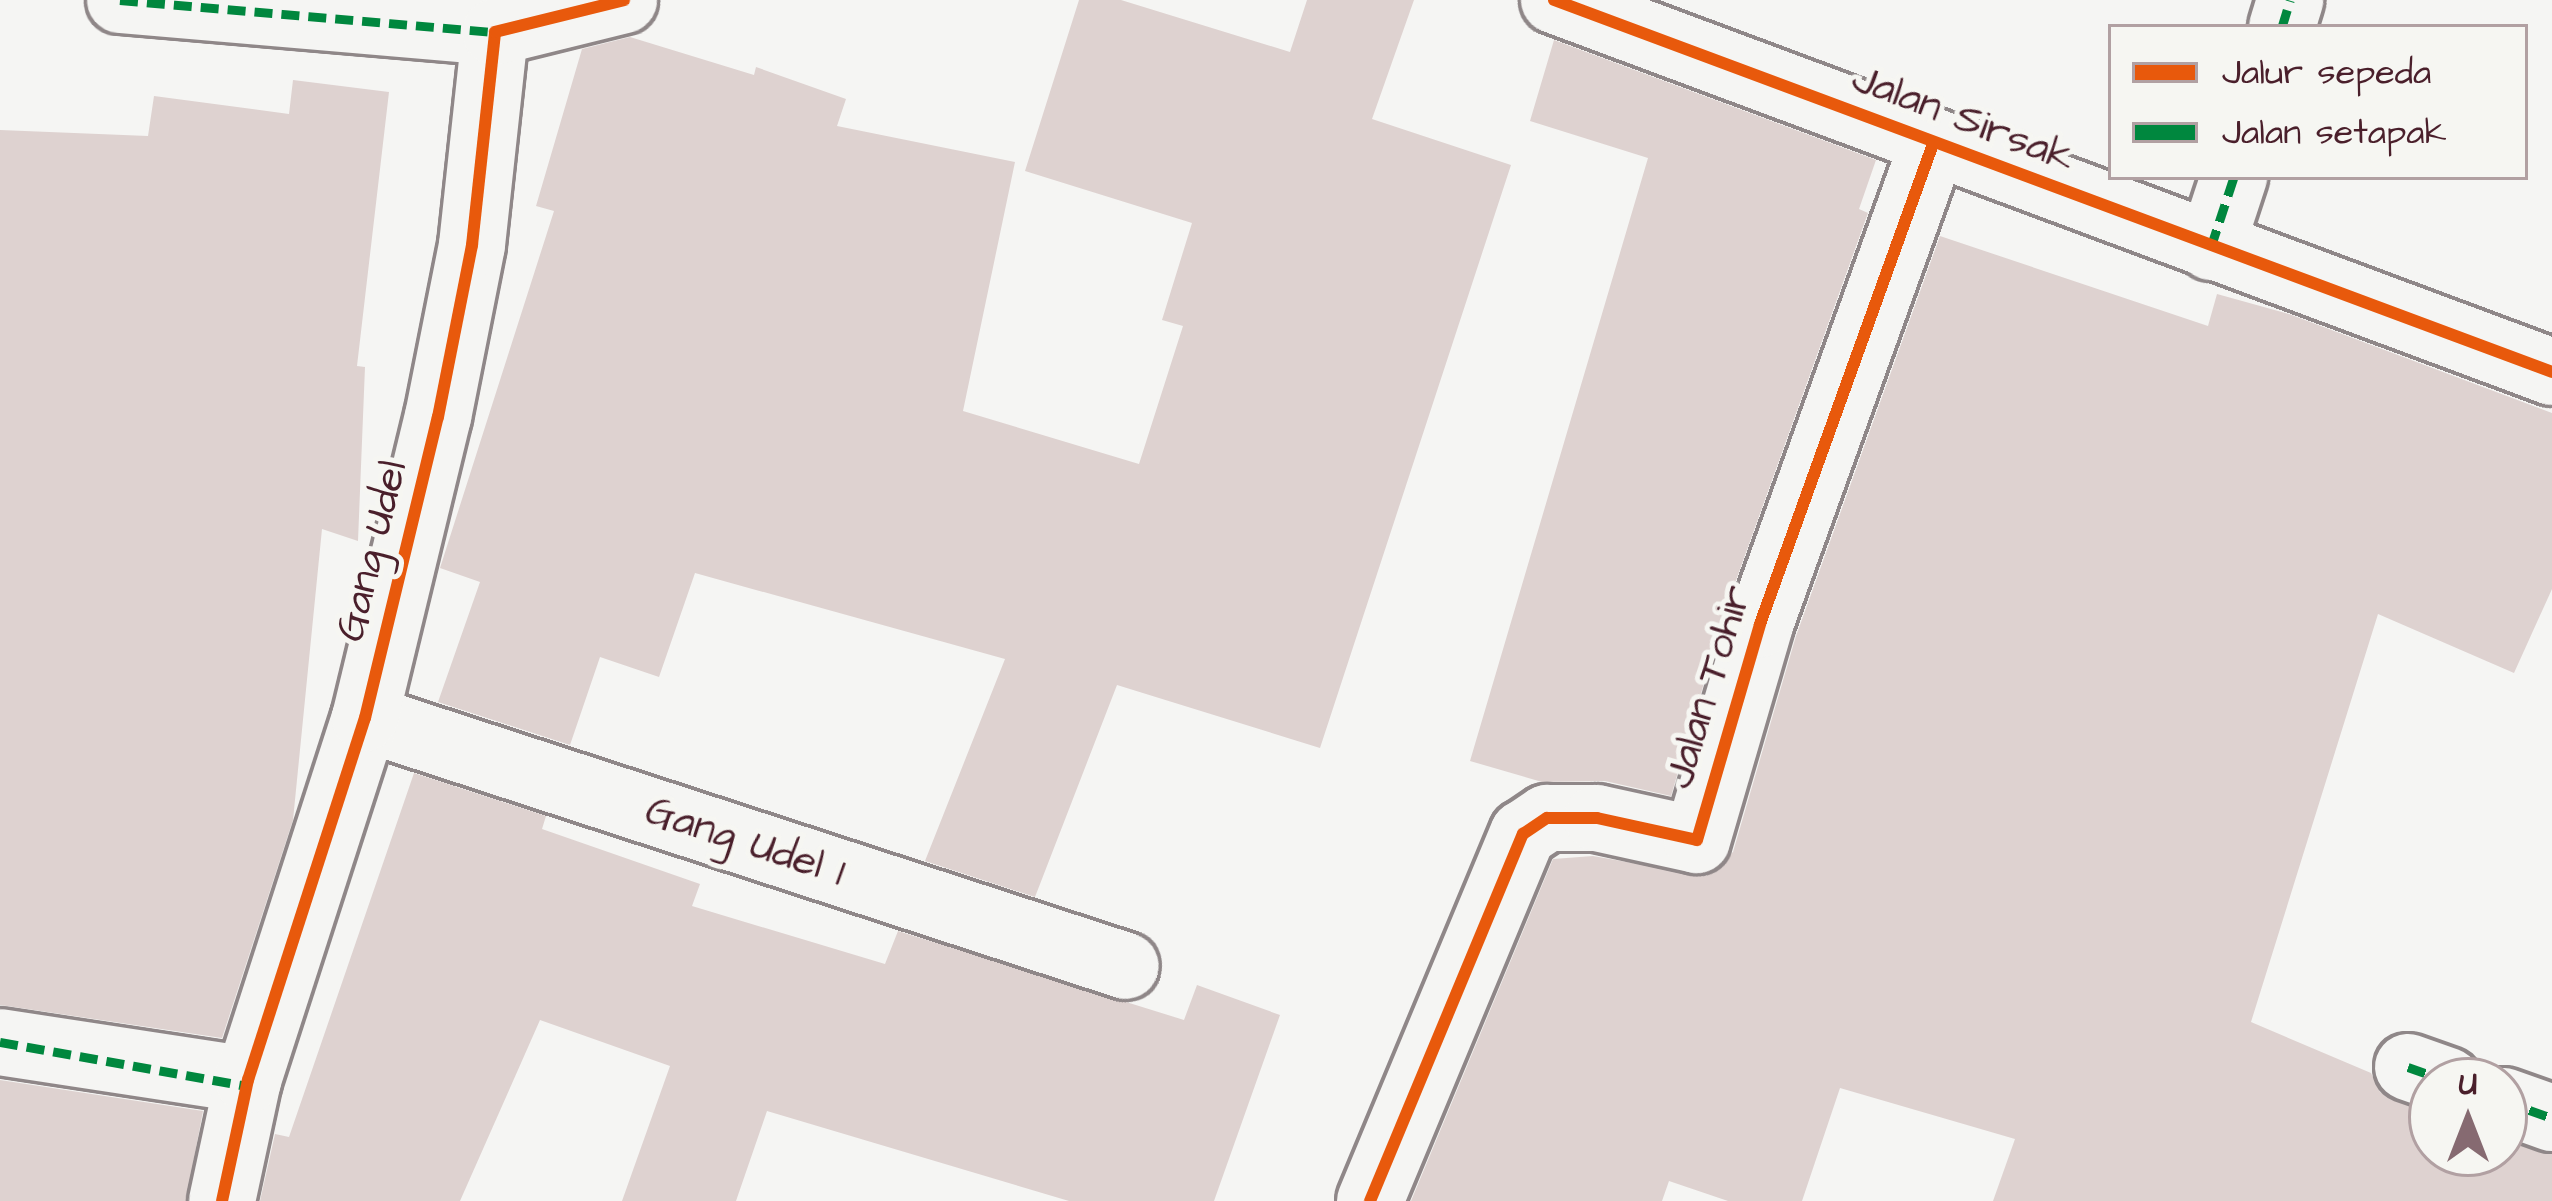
<!DOCTYPE html>
<html>
<head>
<meta charset="utf-8">
<style>
	body { margin:0 }
	#map { position:relative; width:2552px; height:1201px; overflow:hidden; background:#f5f5f3; font-family:"Architects Daughter",sans-serif }
	div>[style] { position:absolute }
	[style*='--x'] { left:calc(var(--x)*1px); top:calc(var(--y)*1px); width:calc(var(--w)*1px); rotate:calc(var(--a)*1deg) }
	.building>* { inset:0; background:#ded2d0 }
	.roads { filter:drop-shadow(3px 0 #8f8788) drop-shadow(-3px 0 #8f8788) drop-shadow(0 3px #8f8788) drop-shadow(0 -3px #8f8788) }
	.minor>* { height:66px; margin:-33px; padding:0 33px; transform-origin:33px; border-radius:33px; background:#f5f5f3 }
	.tertiary>* { height:66px; margin:-33px; padding:0 33px; transform-origin:33px; border-radius:33px; background:#f5f5f3 }
	.quiet>* { height:9px; margin-top:-4.5px; transform-origin:0; background:repeating-linear-gradient(90deg,#00873e 0 18px,transparent 0 27px) }
	.cycleway>* { height:12px; margin:-6px; padding:0 6px; transform-origin:6px; border-radius:6px; background:#e8590c }
	span { translate:-50% -50%; white-space:nowrap; text-align:center; line-height:1.15; -webkit-text-stroke:10px #f6f6f2; paint-order:stroke }
	.street-label { font-size:42px; color:#4a1f2b }
	.legend { position:absolute; left:2108px; top:24px; width:420px; height:156px; box-sizing:border-box; background:#f6f6f2; border:3px solid #b1a0a2; margin:0; padding:15px 21px; list-style:none; font-size:36px; color:#4a1f2b }
	.legend li { display:flex; align-items:center; gap:24px; height:60px }
	.legend b { width:60px; border:3px solid #b1a0a2 }
	.north { position:absolute; left:2408px; top:1057px; width:120px; height:120px; box-sizing:border-box; background:#f6f6f2; border:3px solid #b1a0a2; border-radius:50%; rotate:0deg; font-size:33px; font-weight:700; line-height:48px; text-align:center; color:#4a1f2b }
	.north::after { content:''; display:block; margin:auto; width:42px; height:54px; background:#866a71; clip-path:polygon(50% 0,100% 100%,50% 72%,0 100%) }
</style>
</head>
<body>
<div id="map">
	<div class="building">
		<i style="clip-path:polygon(1079px 0,1121px 0,1290px 52px,1307px 0,1414px 0,1372px 119px,1511px 165px,1320px 748px,1117px 685px,1035px 897px,925px 861px,1005px 659px,695px 573px,659px 677px,600px 657px,570px 745px,438px 702px,480px 582px,440px 568px,554px 211px,536px 206px,582px 49px,630px 37px,754px 75px,756px 67px,846px 99px,837px 126px,1015px 162px,963px 411px,1139px 464px,1183px 326px,1162px 320px,1192px 223px,1025px 171px)"></i>
		<i style="clip-path:polygon(1554px 40px,1876px 160px,1859px 209px,1868px 213px,1725px 611px,1671px 796px,1605px 781px,1542px 782px,1470px 761px,1648px 158px,1530px 121px)"></i>
		<i style="clip-path:polygon(293px 80px,389px 92px,357px 366px,365px 367px,358px 541px,322px 529px,293px 820px,222px 1038px,0 1005px,0 130px,148px 136px,154px 96px,289px 114px)"></i>
		<i style="clip-path:polygon(1940px 236px,2208px 326px,2217px 294px,2289px 314px,2552px 413px,2552px 589px,2514px 673px,2378px 614px,2251px 1022px,2371px 1073px,2380px 1092px,2432px 1115px,2432px 1153px,2504px 1153px,2504px 1141px,2552px 1154px,2552px 1201px,1993px 1201px,2015px 1139px,1840px 1088px,1802px 1201px,1728px 1201px,1669px 1181px,1662px 1201px,1411px 1201px,1553px 859px,1593px 856px,1706px 876px,1733px 852px,1796px 636px)"></i>
		<i style="clip-path:polygon(414px 773px,546px 816px,542px 829px,700px 884px,692px 906px,885px 964px,898px 931px,1184px 1020px,1197px 985px,1280px 1015px,1214px 1201px,1069px 1201px,767px 1111px,736px 1201px,622px 1201px,670px 1066px,540px 1020px,460px 1201px,260px 1201px,275px 1134px,289px 1137px)"></i>
		<i style="clip-path:polygon(0 1080px,203px 1111px,186px 1201px,0 1201px)"></i>
	</div>
	<div class="roads">
		<div class="minor">
			<i style="--x:120;--y:0;--w:376;--a:4.9"></i>
			<i style="--x:2282;--y:27;--w:28;--a:-73"></i>
			<i style="--x:2211;--y:247;--w:74;--a:-71.8"></i>
			<i style="--x:365;--y:718;--w:800;--a:18.05"></i>
			<i style="--x:0;--y:1042;--w:251;--a:8.7"></i>
			<i style="--x:2408;--y:1067;--w:42;--a:19.3"></i>
			<i style="--x:2504;--y:1101;--w:51;--a:19.5"></i>
			<i style="--x:222;--y:1201;--w:124;--a:-77.9"></i>
			<i style="--x:248;--y:1080;--w:380;--a:-72.1"></i>
			<i style="--x:365;--y:718;--w:310;--a:-76.4"></i>
			<i style="--x:438;--y:417;--w:175;--a:-78.8"></i>
			<i style="--x:472;--y:245;--w:214;--a:-83.8"></i>
			<i style="--x:495;--y:32;--w:133;--a:-13.9"></i>
			<i style="--x:1370;--y:1201;--w:398;--a:-67.4"></i>
			<i style="--x:1523;--y:834;--w:29;--a:-34"></i>
			<i style="--x:1547;--y:818;--w:50;--a:0"></i>
			<i style="--x:1597;--y:818;--w:102;--a:12.4"></i>
			<i style="--x:1697;--y:840;--w:225;--a:-73.7"></i>
			<i style="--x:1760;--y:624;--w:510;--a:-70.18"></i>
		</div>
		<div class="tertiary">
			<i style="--x:1554;--y:0;--w:1065;--a:20.44"></i>
		</div>
	</div>
	<div class="quiet">
		<i style="--x:120;--y:0;--w:376;--a:4.9"></i>
		<i style="--x:2282;--y:27;--w:28;--a:-73"></i>
		<i style="--x:2211;--y:247;--w:74;--a:-71.8"></i>
		<i style="--x:0;--y:1042;--w:251;--a:10.1"></i>
		<i style="--x:2408;--y:1067;--w:42;--a:19.3"></i>
		<i style="--x:2504;--y:1101;--w:51;--a:19.5"></i>
	</div>
	<div class="cycleway">
		<i style="--x:1554;--y:0;--w:1065;--a:20.44"></i>
		<i style="--x:222;--y:1201;--w:124;--a:-77.9"></i>
		<i style="--x:248;--y:1080;--w:380;--a:-72.1"></i>
		<i style="--x:365;--y:718;--w:310;--a:-76.4"></i>
		<i style="--x:438;--y:417;--w:175;--a:-78.8"></i>
		<i style="--x:472;--y:245;--w:214;--a:-83.8"></i>
		<i style="--x:495;--y:32;--w:133;--a:-13.9"></i>
		<i style="--x:1370;--y:1201;--w:398;--a:-67.4"></i>
		<i style="--x:1523;--y:834;--w:29;--a:-34"></i>
		<i style="--x:1547;--y:818;--w:50;--a:0"></i>
		<i style="--x:1597;--y:818;--w:102;--a:12.4"></i>
		<i style="--x:1697;--y:840;--w:225;--a:-73.7"></i>
		<i style="--x:1760;--y:624;--w:510;--a:-70.18"></i>
	</div>
	<div class="street-label">
		<span style="left:1963px;top:119px;rotate:21deg">Jalan Sirsak</span>
		<span style="left:372px;top:551px;rotate:-76deg">Gang Udel</span>
		<span style="left:1709px;top:687px;rotate:-73deg">Jalan Tohir</span>
		<span style="left:745px;top:842px;rotate:18deg">Gang Udel 1</span>
	</div>
	<ul class="legend">
	<li><b style="height:15px;background:#e8590c"></b>Jalur sepeda</li>
	<li><b style="height:15px;background:#00873e"></b>Jalan setapak</li>
	</ul>
	<div class="north">U</div>
</div>
</body>
</html>
